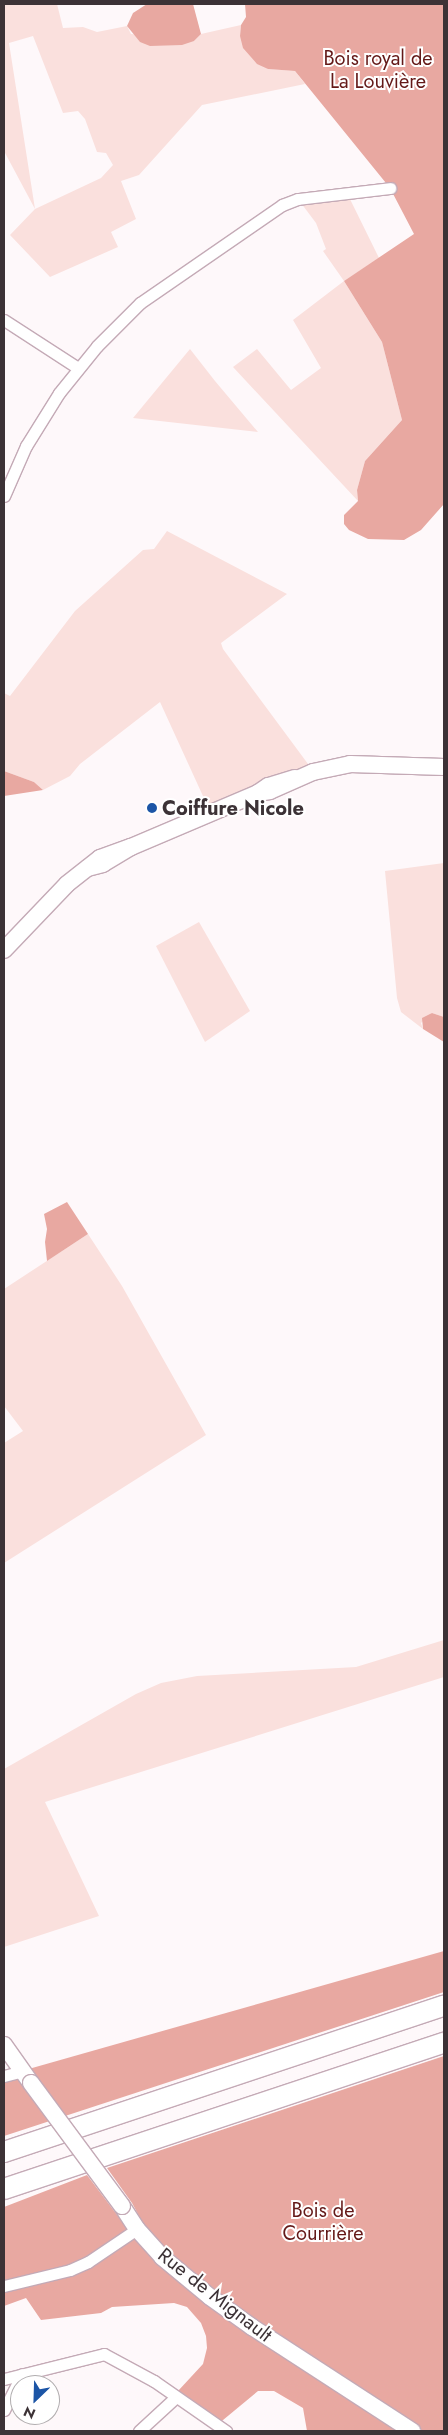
<!DOCTYPE html>
<html>
<head>
<meta charset="utf-8">
<style>
	body { margin:0 }
	#map { position:relative; width:448px; height:2435px; overflow:hidden; background:#fef8fa; font-family:Jost,sans-serif }
	div>[style] { position:absolute }
	[style*='--x'] { left:calc(var(--x)*1px); top:calc(var(--y)*1px); width:calc(var(--w)*1px); rotate:calc(var(--a)*1deg) }
	.green>* { inset:0; background:#fae0dd }
	.forest>* { inset:0; background:#e8a8a1 }
	.roads { filter:drop-shadow(1px 0 #c4aab6) drop-shadow(-1px 0 #c4aab6) drop-shadow(0 1px #c4aab6) drop-shadow(0 -1px #c4aab6) }
	.street>* { height:11px; margin:-5.5px; padding:0 5.5px; transform-origin:5.5px; border-radius:5.5px; background:#fff }
	.secondary>* { height:16px; margin:-8px; padding:0 8px; transform-origin:8px; border-radius:8px; background:#fff }
	.highway>* { height:20px; margin:-10px; padding:0 10px; transform-origin:10px; border-radius:10px; background:#fff }
	.bridges { filter:drop-shadow(1px 0 #c4aab6) drop-shadow(-1px 0 #c4aab6) drop-shadow(0 1px #c4aab6) drop-shadow(0 -1px #c4aab6) }
	.secondary-bridge>* { height:16px; margin:-8px; padding:0 8px; transform-origin:8px; border-radius:8px; background:#fff }
	.dots>* { width:14px; height:14px; translate:-50% -50%; box-sizing:border-box; border:2px solid #fff; border-radius:50% }
	span { translate:-50% -50%; white-space:nowrap; text-align:center; line-height:1.15; -webkit-text-stroke:4px #fff; paint-order:stroke }
	.park-label { font-size:20px; color:#641918 }
	.poi-label { font-size:20px; color:#3c3236; font-weight:700 }
	.left { translate:0 -50%; text-align:left }
	.street-label { font-size:20px; color:#3c3236 }
	.frame { position:absolute; inset:0; border:5px solid #3c3236; pointer-events:none }
	.north { position:absolute; left:10px; top:2375px; width:50px; height:50px; box-sizing:border-box; background:#fff; border:1px solid #b1adaf; border-radius:50%; rotate:204deg; font-size:14px; font-weight:700; line-height:20px; text-align:center; color:#3c3236 }
	.north::after { content:''; display:block; margin:auto; width:18px; height:22px; background:#1c55a6; clip-path:polygon(50% 0,100% 100%,50% 72%,0 100%) }
</style>
</head>
<body>
<div id="map">
	<div class="green">
		<i style="clip-path:polygon(evenodd,4px 4px,57px 4px,63px 28px,83px 27px,97px 32px,127px 26px,131px 34px,194px 41px,201px 34px,241px 25px,240px 36px,268px 69px,295px 71px,305px 84px,202px 105px,139px 175px,121px 181px,136px 219px,111px 232px,118px 247px,50px 277px,10px 235px,35px 209px,4px 151px,4px 4px,33px 36px,63px 113px,78px 111px,85px 119px,97px 152px,106px 153px,113px 165px,101px 178px,35px 209px,9px 43px,33px 36px)"></i>
		<i style="clip-path:polygon(347px 193px,379px 258px,344px 281px,382px 342px,402px 420px,365px 461px,357px 490px,358px 501px,233px 367px,257px 349px,291px 390px,321px 368px,293px 320px,344px 281px,323px 251px,326px 249px,316px 223px,298px 199px)"></i>
		<i style="clip-path:polygon(190px 349px,215px 381px,258px 432px,133px 418px)"></i>
		<i style="clip-path:polygon(167px 531px,287px 594px,221px 643px,223px 649px,311px 768px,208px 807px,160px 702px,80px 764px,70px 776px,43px 790px,34px 782px,4px 771px,4px 693px,10px 696px,75px 611px,143px 550px,154px 549px)"></i>
		<i style="clip-path:polygon(444px 863px,444px 1017px,432px 1013px,421px 1023px,423px 1029px,401px 1012px,397px 998px,385px 871px)"></i>
		<i style="clip-path:polygon(199px 922px,250px 1011px,205px 1042px,156px 946px)"></i>
		<i style="clip-path:polygon(88px 1234px,122px 1286px,206px 1435px,4px 1563px,4px 1443px,23px 1431px,4px 1406px,4px 1289px)"></i>
		<i style="clip-path:polygon(444px 1640px,444px 1677px,45px 1802px,99px 1916px,4px 1947px,4px 1769px,136px 1694px,161px 1683px,197px 1676px,356px 1667px)"></i>
	</div>
	<div class="forest">
		<i style="clip-path:polygon(147px 4px,193px 4px,201px 34px,194px 41px,182px 45px,150px 46px,140px 42px,127px 26px,133px 13px)"></i>
		<i style="clip-path:polygon(245px 4px,444px 4px,444px 504px,421px 530px,404px 540px,368px 539px,349px 530px,344px 524px,344px 515px,358px 501px,357px 490px,365px 461px,402px 420px,382px 342px,344px 281px,414px 234px,390px 188px,295px 71px,268px 69px,257px 64px,243px 48px,240px 36px,241px 25px,246px 17px)"></i>
		<i style="clip-path:polygon(4px 771px,34px 782px,43px 790px,4px 796px)"></i>
		<i style="clip-path:polygon(432px 1013px,444px 1017px,444px 1042px,423px 1029px,422px 1018px)"></i>
		<i style="clip-path:polygon(67px 1202px,88px 1234px,47px 1261px,45px 1242px,47px 1229px,44px 1214px)"></i>
		<i style="clip-path:polygon(444px 1951px,444px 1992px,4px 2136px,4px 2076px)"></i>
		<i style="clip-path:polygon(444px 2056px,444px 2431px,307px 2431px,303px 2408px,274px 2391px,258px 2391px,217px 2425px,178px 2391px,203px 2364px,207px 2348px,206px 2336px,201px 2323px,187px 2307px,174px 2303px,112px 2307px,101px 2313px,41px 2320px,26px 2298px,4px 2306px,4px 2207px,87px 2175px,139px 2244px,162px 2266px,183px 2285px,210px 2297px,220px 2296px,171px 2256px,146px 2229px,132px 2203px,107px 2168px)"></i>
	</div>
	<div class="roads">
		<div class="street">
			<i style="--x:4;--y:320;--w:88;--a:33"></i>
			<i style="--x:4;--y:496;--w:55;--a:-66.3"></i>
			<i style="--x:26;--y:446;--w:62;--a:-58.1"></i>
			<i style="--x:59;--y:393;--w:60;--a:-51"></i>
			<i style="--x:97;--y:346;--w:61;--a:-45"></i>
			<i style="--x:140;--y:303;--w:173;--a:-34.6"></i>
			<i style="--x:282;--y:205;--w:17;--a:-21"></i>
			<i style="--x:298;--y:199;--w:93;--a:-6.8"></i>
			<i style="--x:4;--y:2076;--w:20;--a:-15"></i>
			<i style="--x:4;--y:2286;--w:68;--a:-13.6"></i>
			<i style="--x:70;--y:2270;--w:20;--a:-24"></i>
			<i style="--x:88;--y:2262;--w:59;--a:-34"></i>
			<i style="--x:4;--y:2379;--w:103;--a:-14"></i>
			<i style="--x:104;--y:2354;--w:57;--a:28.4"></i>
			<i style="--x:154;--y:2381;--w:88;--a:34.8"></i>
			<i style="--x:4;--y:2410;--w:40;--a:-63.4"></i>
			<i style="--x:139;--y:2431;--w:50;--a:-42.6"></i>
		</div>
		<div class="secondary">
			<i style="--x:295;--y:778;--w:28;--a:163"></i>
			<i style="--x:268;--y:786;--w:12;--a:145"></i>
			<i style="--x:258;--y:793;--w:12;--a:-9"></i>
			<i style="--x:270;--y:791;--w:47;--a:-23.8"></i>
			<i style="--x:313;--y:772;--w:38;--a:-12"></i>
			<i style="--x:350;--y:764;--w:94;--a:1.8"></i>
			<i style="--x:131;--y:847;--w:138;--a:-23"></i>
			<i style="--x:4;--y:950;--w:91;--a:-46.3"></i>
			<i style="--x:67;--y:884;--w:42;--a:-38.2"></i>
			<i style="--x:100;--y:858;--w:33;--a:-20"></i>
			<i style="--x:131;--y:847;--w:33;--a:149"></i>
			<i style="--x:103;--y:864;--w:16;--a:165"></i>
			<i style="--x:4;--y:2045;--w:47;--a:54.6"></i>
			<i style="--x:122;--y:2206;--w:27;--a:57"></i>
			<i style="--x:137;--y:2229;--w:38;--a:48"></i>
			<i style="--x:162;--y:2257;--w:62;--a:39.8"></i>
			<i style="--x:210;--y:2297;--w:52;--a:35.5"></i>
			<i style="--x:252;--y:2327;--w:191;--a:33"></i>
		</div>
		<div class="highway">
			<i style="--x:4;--y:2152;--w:464;--a:-18.4"></i>
			<i style="--x:4;--y:2189;--w:464;--a:-18.4"></i>
		</div>
	</div>
	<div class="bridges">
		<div class="secondary-bridge">
			<i style="--x:31;--y:2083;--w:153;--a:53.5"></i>
		</div>
	</div>
	<div class="dots">
		<i style="left:152px;top:808px;background:#1c55a6"></i>
	</div>
	<div class="park-label">
		<span style="left:378px;top:70px">Bois royal de<br>La Louvière</span>
		<span style="left:323px;top:2222px">Bois de<br>Courrière</span>
	</div>
	<div class="poi-label">
		<span class="left" style="left:162px;top:808px">Coiffure Nicole</span>
	</div>
	<div class="street-label">
		<span style="left:215px;top:2295px;rotate:38deg">Rue de Mignault</span>
	</div>
	<div class="frame"></div>
	<div class="north">N</div>
</div>
</body>
</html>
